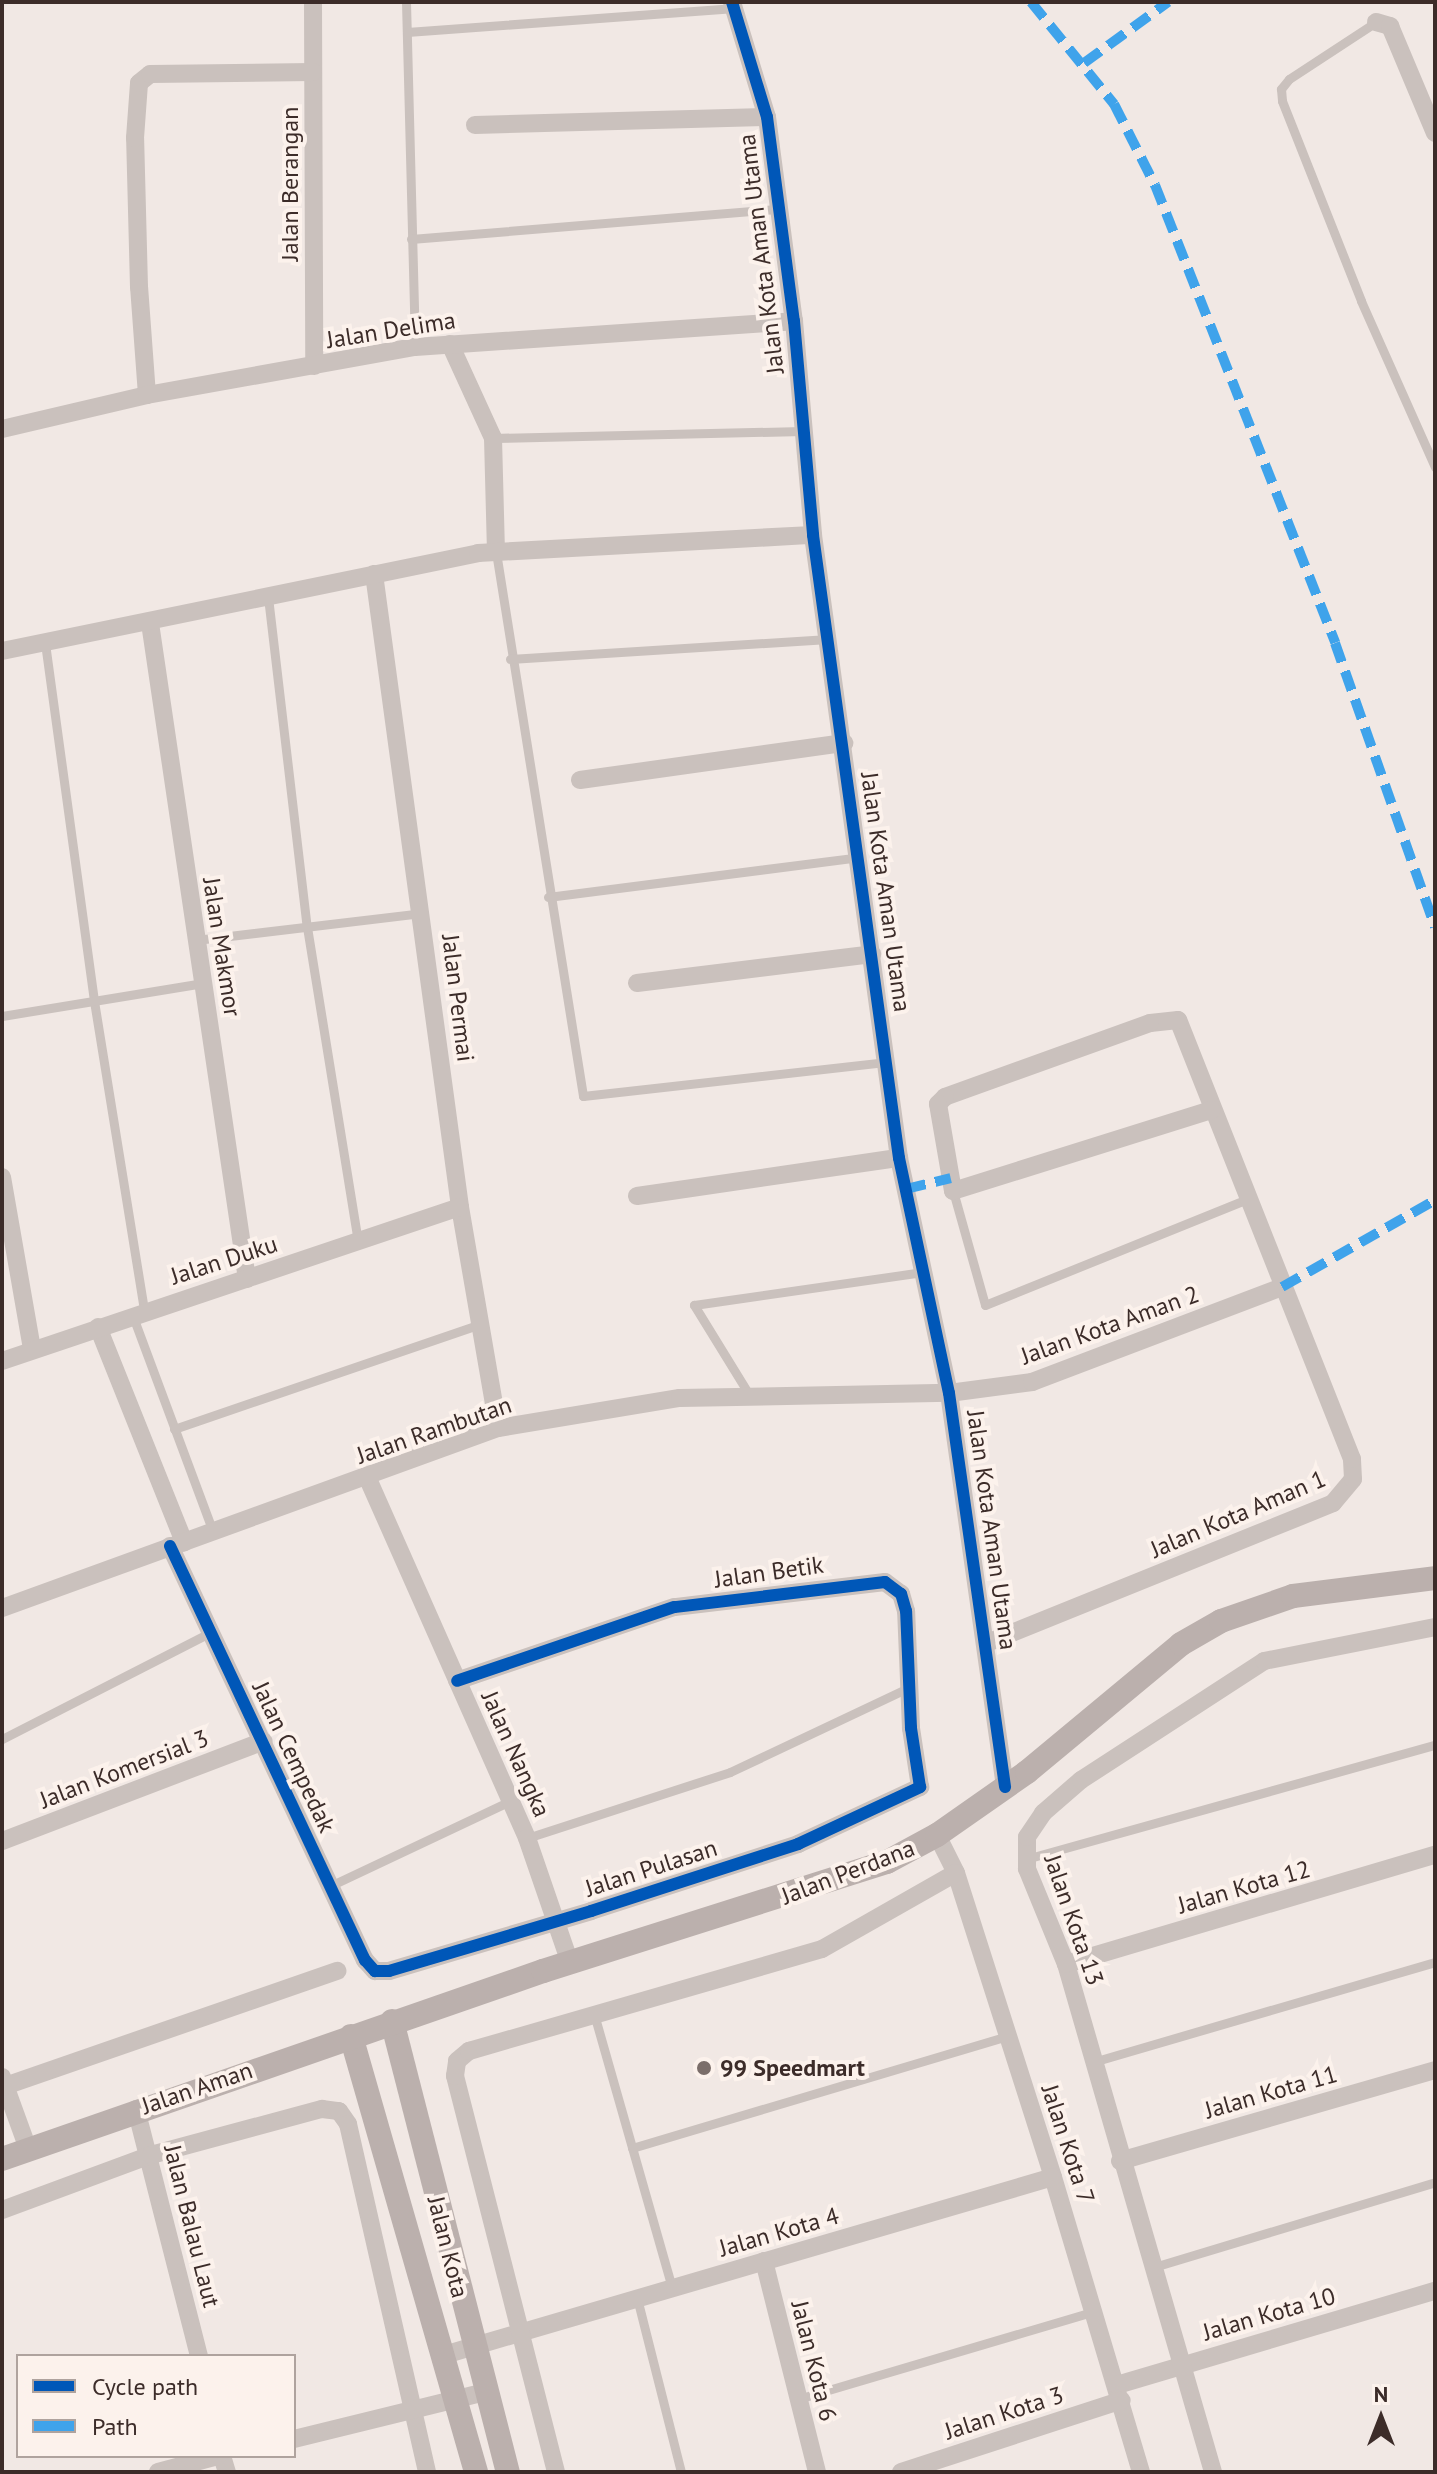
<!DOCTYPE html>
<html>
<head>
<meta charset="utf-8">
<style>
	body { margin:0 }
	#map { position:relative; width:1437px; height:2474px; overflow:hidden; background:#f1e8e4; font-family:"PT Sans",sans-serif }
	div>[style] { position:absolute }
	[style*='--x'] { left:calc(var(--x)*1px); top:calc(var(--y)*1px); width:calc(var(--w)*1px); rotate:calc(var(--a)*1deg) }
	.lane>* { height:9px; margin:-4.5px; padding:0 4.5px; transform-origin:4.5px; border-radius:4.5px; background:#cac1bd }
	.street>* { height:18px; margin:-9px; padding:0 9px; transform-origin:9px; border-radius:9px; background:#cac1bd }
	.secondary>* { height:24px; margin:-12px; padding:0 12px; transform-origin:12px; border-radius:12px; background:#bbb0ad }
	.quiet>* { height:10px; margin-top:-5px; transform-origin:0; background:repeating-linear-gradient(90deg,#3fa3eb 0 20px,transparent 0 30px) }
	.cycleway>* { height:12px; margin:-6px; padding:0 6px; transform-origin:6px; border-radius:6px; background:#0057b8 }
	.dots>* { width:22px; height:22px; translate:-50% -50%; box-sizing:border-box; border:4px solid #fcf2ec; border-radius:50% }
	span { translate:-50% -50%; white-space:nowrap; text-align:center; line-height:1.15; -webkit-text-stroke:8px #fcf2ec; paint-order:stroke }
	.street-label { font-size:24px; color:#3c2c29 }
	.poi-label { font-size:24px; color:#3c2c29; font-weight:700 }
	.left { translate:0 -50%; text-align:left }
	.frame { position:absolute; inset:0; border:4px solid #3c2c29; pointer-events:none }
	.legend { position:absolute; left:16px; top:2354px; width:280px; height:104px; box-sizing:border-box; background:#fcf2ec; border:2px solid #afa39e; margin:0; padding:10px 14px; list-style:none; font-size:24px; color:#3c2c29 }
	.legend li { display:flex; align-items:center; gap:16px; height:40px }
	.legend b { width:40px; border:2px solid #afa39e }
	.north { position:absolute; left:1341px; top:2378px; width:80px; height:80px; -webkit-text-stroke:6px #fcf2ec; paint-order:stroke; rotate:0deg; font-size:22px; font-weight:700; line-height:32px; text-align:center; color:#3c2c29 }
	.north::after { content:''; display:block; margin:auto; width:28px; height:36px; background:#3c2c29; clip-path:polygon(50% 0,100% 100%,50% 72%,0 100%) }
</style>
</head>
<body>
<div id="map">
	<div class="lane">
		<i style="--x:406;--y:2;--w:345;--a:88.5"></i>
		<i style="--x:1376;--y:22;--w:104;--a:146.8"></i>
		<i style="--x:1289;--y:79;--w:13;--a:129"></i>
		<i style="--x:1281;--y:89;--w:12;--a:85"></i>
		<i style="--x:1282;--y:101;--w:215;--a:68.4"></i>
		<i style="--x:1361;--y:301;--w:182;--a:66"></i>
		<i style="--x:407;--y:32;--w:329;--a:-4.2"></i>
		<i style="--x:411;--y:239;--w:366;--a:-4.7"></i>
		<i style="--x:493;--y:438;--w:310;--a:-1.3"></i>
		<i style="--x:496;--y:552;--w:551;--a:80.91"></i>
		<i style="--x:583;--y:1096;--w:306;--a:-6.4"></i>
		<i style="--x:268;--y:597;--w:332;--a:83.3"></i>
		<i style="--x:307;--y:927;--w:319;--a:80.8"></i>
		<i style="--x:45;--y:643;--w:361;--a:82.2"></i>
		<i style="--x:94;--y:1001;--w:314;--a:80.8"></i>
		<i style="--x:510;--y:659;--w:319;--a:-3.6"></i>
		<i style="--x:548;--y:897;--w:314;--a:-7.3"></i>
		<i style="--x:196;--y:940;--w:229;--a:-6.8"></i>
		<i style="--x:2;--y:1016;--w:204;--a:-9.3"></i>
		<i style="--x:953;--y:1191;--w:118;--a:74.3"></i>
		<i style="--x:985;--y:1305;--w:283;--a:-22"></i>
		<i style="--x:132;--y:1314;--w:233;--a:69.6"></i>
		<i style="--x:750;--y:1396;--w:107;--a:-121.6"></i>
		<i style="--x:694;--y:1305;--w:231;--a:-8.2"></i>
		<i style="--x:174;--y:1429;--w:324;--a:-18.9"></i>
		<i style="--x:2;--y:1739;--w:235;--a:-27.1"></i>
		<i style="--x:527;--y:1838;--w:213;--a:-18"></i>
		<i style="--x:730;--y:1772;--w:199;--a:-25.3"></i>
		<i style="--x:1026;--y:1859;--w:425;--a:-15.6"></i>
		<i style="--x:330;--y:1886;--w:199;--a:-25.3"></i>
		<i style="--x:594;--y:2014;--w:285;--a:74.1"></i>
		<i style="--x:1093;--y:2062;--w:356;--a:-16.3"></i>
		<i style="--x:632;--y:2148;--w:391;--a:-16.6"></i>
		<i style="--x:1154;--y:2267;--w:294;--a:-16.8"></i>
		<i style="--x:637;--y:2298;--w:179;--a:75.8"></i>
		<i style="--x:798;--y:2399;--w:310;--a:-16.5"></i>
	</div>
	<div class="street">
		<i style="--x:313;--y:2;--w:364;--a:89.8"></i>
		<i style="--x:732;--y:2;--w:120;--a:73.1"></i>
		<i style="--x:767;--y:117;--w:206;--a:82.5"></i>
		<i style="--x:794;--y:321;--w:215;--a:84.9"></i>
		<i style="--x:813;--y:535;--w:629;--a:82.14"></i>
		<i style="--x:899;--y:1158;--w:240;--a:78"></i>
		<i style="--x:949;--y:1393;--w:398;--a:81.9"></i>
		<i style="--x:1376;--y:22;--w:15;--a:16"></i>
		<i style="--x:1390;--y:26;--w:116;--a:67.2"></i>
		<i style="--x:475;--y:125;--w:292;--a:-1.6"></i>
		<i style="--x:450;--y:344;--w:103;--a:65.4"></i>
		<i style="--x:493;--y:438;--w:114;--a:88.5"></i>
		<i style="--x:147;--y:395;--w:108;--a:-94.2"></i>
		<i style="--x:139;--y:287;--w:149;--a:-91.5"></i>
		<i style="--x:135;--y:138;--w:55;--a:-85.8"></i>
		<i style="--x:139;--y:83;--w:14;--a:-39"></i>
		<i style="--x:150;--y:74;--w:163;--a:-0.7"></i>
		<i style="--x:2;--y:429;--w:149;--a:-13.2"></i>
		<i style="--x:147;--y:395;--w:272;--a:-10.2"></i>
		<i style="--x:415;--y:347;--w:380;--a:-3.9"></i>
		<i style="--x:374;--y:574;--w:639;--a:82.26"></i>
		<i style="--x:460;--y:1207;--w:224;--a:80.2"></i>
		<i style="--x:150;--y:623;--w:663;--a:81.59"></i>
		<i style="--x:2;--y:651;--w:486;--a:-11.6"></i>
		<i style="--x:478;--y:553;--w:335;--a:-3.1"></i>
		<i style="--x:580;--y:780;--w:267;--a:-8"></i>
		<i style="--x:637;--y:983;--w:237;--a:-7"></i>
		<i style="--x:2;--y:1177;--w:175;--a:80.1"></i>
		<i style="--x:637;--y:1196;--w:265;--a:-8.3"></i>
		<i style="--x:98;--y:1327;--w:232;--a:68.2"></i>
		<i style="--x:2;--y:1361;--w:483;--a:-18.6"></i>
		<i style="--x:368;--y:1479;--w:393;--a:66.1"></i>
		<i style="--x:527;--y:1838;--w:132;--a:71"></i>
		<i style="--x:170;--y:1546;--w:458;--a:64.8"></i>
		<i style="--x:365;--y:1960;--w:15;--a:48"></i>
		<i style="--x:375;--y:1971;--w:14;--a:0"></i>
		<i style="--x:389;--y:1971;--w:211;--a:-16.5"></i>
		<i style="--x:591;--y:1911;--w:218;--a:-17.9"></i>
		<i style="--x:798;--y:1844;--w:135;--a:-25"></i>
		<i style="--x:920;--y:1787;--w:60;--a:-98.7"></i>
		<i style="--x:911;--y:1728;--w:117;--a:-92.4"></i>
		<i style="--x:906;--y:1611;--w:18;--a:-106"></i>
		<i style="--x:901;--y:1594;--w:20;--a:-143"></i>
		<i style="--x:885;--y:1582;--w:212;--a:173.2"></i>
		<i style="--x:674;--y:1607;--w:229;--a:161.2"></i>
		<i style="--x:2;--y:1608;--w:528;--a:-19.95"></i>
		<i style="--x:498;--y:1428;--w:184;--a:-9.4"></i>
		<i style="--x:680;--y:1398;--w:269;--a:-1.1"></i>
		<i style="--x:949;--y:1393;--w:84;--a:-7.5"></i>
		<i style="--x:1032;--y:1382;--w:267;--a:-20.8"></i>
		<i style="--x:987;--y:1643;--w:373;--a:-22"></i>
		<i style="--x:1333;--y:1503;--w:31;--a:-50"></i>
		<i style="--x:1353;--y:1479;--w:20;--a:-93"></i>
		<i style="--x:1352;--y:1459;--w:472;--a:-111.6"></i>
		<i style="--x:1178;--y:1020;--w:28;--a:174"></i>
		<i style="--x:1150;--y:1023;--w:218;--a:160.2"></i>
		<i style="--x:945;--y:1097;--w:10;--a:135"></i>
		<i style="--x:938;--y:1104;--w:88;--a:80.2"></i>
		<i style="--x:953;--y:1191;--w:271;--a:-17.4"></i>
		<i style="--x:937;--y:1835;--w:42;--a:63.4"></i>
		<i style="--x:956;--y:1873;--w:319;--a:72.3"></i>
		<i style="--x:1053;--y:2177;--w:308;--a:73.4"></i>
		<i style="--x:2;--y:1841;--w:280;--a:-20.9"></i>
		<i style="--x:1066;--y:1964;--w:385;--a:-16.5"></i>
		<i style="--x:2;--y:2077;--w:77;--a:70.1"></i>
		<i style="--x:2;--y:2087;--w:355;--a:-19.1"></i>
		<i style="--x:136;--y:2109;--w:255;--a:75.7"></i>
		<i style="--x:1120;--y:2161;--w:328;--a:-16.1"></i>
		<i style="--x:2;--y:2210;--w:159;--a:-20.3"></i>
		<i style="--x:151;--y:2155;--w:177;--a:-15.1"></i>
		<i style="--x:322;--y:2109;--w:17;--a:7"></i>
		<i style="--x:339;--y:2111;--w:16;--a:55"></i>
		<i style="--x:348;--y:2124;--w:357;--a:77.2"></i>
		<i style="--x:764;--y:2261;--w:218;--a:75.9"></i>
		<i style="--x:444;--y:2355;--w:634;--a:-16.29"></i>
		<i style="--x:1117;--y:2385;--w:332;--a:-16.5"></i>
		<i style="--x:294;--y:2439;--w:198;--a:-13.8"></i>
		<i style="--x:222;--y:2456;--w:17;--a:73"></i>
		<i style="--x:158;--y:2472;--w:62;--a:-14.9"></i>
		<i style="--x:556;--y:2472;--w:409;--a:-104.3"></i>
		<i style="--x:455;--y:2076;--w:15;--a:-82"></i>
		<i style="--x:457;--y:2061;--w:16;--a:-40"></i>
		<i style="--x:469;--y:2051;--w:367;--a:-16.1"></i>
		<i style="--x:822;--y:1949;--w:154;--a:-29.6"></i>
		<i style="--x:901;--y:2472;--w:232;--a:-18"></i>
		<i style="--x:1213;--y:2472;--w:529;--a:-106.14"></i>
		<i style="--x:1066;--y:1964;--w:103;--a:-112.3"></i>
		<i style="--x:1027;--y:1869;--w:32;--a:-90"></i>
		<i style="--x:1027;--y:1837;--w:29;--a:-56"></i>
		<i style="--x:1043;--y:1813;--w:50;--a:-41"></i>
		<i style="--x:1081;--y:1780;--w:218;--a:-33"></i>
		<i style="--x:1264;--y:1661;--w:174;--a:-11.2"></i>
	</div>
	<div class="secondary">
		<i style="--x:392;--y:2021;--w:466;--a:75.6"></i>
		<i style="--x:351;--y:2036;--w:454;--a:74"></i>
		<i style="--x:2;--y:2159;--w:573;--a:-19.16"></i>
		<i style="--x:543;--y:1971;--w:361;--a:-17.6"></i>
		<i style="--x:887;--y:1862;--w:57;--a:-28.4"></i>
		<i style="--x:937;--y:1835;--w:110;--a:-35"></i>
		<i style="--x:1027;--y:1772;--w:200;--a:-39.7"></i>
		<i style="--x:1181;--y:1644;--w:46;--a:-29.9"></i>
		<i style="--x:1221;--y:1621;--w:76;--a:-19.1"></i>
		<i style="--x:1293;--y:1596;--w:143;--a:-7.2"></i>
	</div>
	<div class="quiet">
		<i style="--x:1031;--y:2;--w:132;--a:50.9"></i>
		<i style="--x:1114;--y:104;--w:91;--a:63.2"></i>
		<i style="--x:1155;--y:185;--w:492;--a:68.5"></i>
		<i style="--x:1335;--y:643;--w:301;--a:70.6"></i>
		<i style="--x:1084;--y:63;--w:104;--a:-36"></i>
		<i style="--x:906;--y:1189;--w:46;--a:-13.7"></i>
		<i style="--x:1282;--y:1287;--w:176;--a:-29.6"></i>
	</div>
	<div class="cycleway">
		<i style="--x:732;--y:2;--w:120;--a:73.1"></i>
		<i style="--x:767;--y:117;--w:206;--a:82.5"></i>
		<i style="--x:794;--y:321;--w:215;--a:84.9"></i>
		<i style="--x:813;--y:535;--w:629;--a:82.14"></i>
		<i style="--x:899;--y:1158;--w:240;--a:78"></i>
		<i style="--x:949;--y:1393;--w:398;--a:81.9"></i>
		<i style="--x:170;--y:1546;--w:458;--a:64.8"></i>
		<i style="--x:365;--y:1960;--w:15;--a:48"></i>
		<i style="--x:375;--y:1971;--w:14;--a:0"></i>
		<i style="--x:389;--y:1971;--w:211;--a:-16.5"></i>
		<i style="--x:591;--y:1911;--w:218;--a:-17.9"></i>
		<i style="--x:798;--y:1844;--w:135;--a:-25"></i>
		<i style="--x:920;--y:1787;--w:60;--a:-98.7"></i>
		<i style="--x:911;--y:1728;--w:117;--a:-92.4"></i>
		<i style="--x:906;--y:1611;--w:18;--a:-106"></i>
		<i style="--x:901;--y:1594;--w:20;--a:-143"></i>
		<i style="--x:885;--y:1582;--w:212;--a:173.2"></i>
		<i style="--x:674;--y:1607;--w:229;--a:161.2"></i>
	</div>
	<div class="dots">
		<i style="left:704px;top:2068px;background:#7b6e6a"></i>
	</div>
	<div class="street-label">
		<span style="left:290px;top:184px;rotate:-90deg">Jalan Berangan</span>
		<span style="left:761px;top:254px;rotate:-97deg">Jalan Kota Aman Utama</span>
		<span style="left:391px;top:330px;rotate:-9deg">Jalan Delima</span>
		<span style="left:886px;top:892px;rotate:82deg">Jalan Kota Aman Utama</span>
		<span style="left:222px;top:947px;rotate:81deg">Jalan Makmor</span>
		<span style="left:458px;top:998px;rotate:83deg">Jalan Permai</span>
		<span style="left:224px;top:1260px;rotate:-18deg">Jalan Duku</span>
		<span style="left:1110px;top:1325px;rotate:-20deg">Jalan Kota Aman 2</span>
		<span style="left:434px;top:1430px;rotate:-19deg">Jalan Rambutan</span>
		<span style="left:1238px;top:1514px;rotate:-23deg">Jalan Kota Aman 1</span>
		<span style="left:992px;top:1530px;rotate:82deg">Jalan Kota Aman Utama</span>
		<span style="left:769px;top:1572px;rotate:-8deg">Jalan Betik</span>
		<span style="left:516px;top:1754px;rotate:66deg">Jalan Nangka</span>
		<span style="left:294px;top:1757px;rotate:65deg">Jalan Cempedak</span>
		<span style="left:124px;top:1769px;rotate:-21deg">Jalan Komersial 3</span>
		<span style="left:651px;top:1868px;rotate:-18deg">Jalan Pulasan</span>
		<span style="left:848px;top:1872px;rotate:-21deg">Jalan Perdana</span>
		<span style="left:1244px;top:1887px;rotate:-16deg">Jalan Kota 12</span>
		<span style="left:1074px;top:1920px;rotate:71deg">Jalan Kota 13</span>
		<span style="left:197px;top:2088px;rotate:-19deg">Jalan Aman</span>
		<span style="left:1271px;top:2092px;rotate:-16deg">Jalan Kota 11</span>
		<span style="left:1068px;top:2144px;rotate:72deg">Jalan Kota 7</span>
		<span style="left:192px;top:2226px;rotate:76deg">Jalan Balau Laut</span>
		<span style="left:779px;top:2232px;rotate:-16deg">Jalan Kota 4</span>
		<span style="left:448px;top:2247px;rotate:76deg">Jalan Kota</span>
		<span style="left:1269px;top:2314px;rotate:-16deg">Jalan Kota 10</span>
		<span style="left:814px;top:2361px;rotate:76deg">Jalan Kota 6</span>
		<span style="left:1004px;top:2413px;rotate:-18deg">Jalan Kota 3</span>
	</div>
	<div class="poi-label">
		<span class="left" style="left:720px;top:2068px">99 Speedmart</span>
	</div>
	<div class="frame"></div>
	<ul class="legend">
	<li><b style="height:10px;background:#0057b8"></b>Cycle path</li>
	<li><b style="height:10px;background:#3fa3eb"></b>Path</li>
	</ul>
	<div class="north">N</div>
</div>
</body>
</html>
